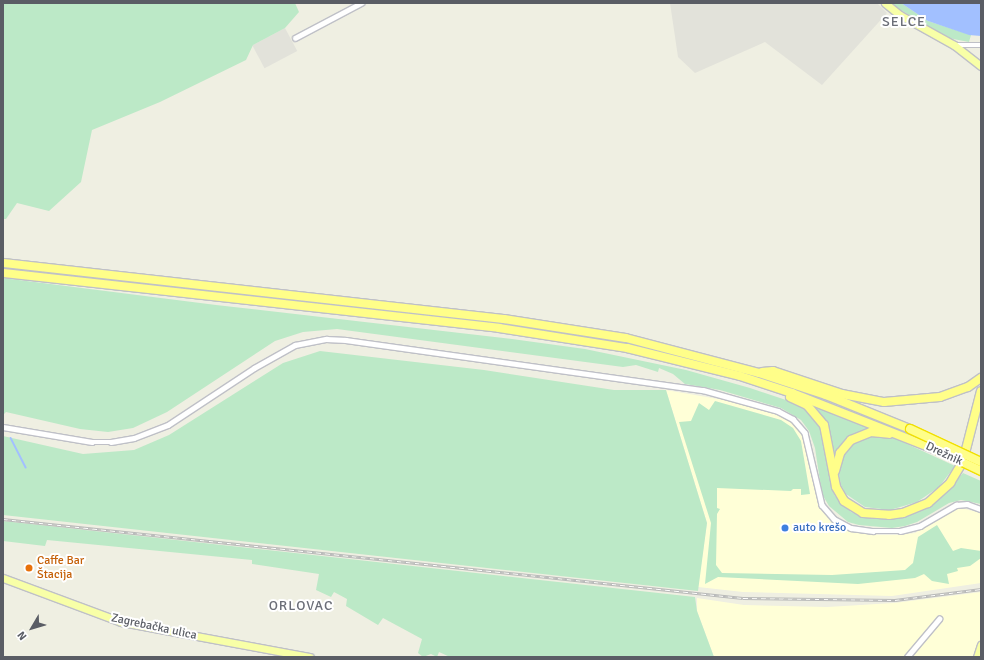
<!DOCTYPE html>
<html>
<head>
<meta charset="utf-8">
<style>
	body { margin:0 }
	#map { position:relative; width:984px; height:660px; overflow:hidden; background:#efefe2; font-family:Signika,sans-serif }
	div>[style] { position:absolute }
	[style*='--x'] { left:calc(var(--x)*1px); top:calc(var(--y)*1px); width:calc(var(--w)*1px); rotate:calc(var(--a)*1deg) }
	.commercial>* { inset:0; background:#ffffd7 }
	.industrial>* { inset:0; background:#e2e2da; transform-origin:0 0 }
	.green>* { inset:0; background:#bce9c7 }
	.water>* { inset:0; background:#a2c0ff }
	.stream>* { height:1.5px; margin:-0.75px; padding:0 0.75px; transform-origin:0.75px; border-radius:0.75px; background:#a2c0ff }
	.roads { filter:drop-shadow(1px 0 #bfc0c7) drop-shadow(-1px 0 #bfc0c7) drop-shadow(0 1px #bfc0c7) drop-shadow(0 -1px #bfc0c7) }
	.street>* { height:4.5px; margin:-2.25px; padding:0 2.25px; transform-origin:2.25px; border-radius:2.25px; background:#fff }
	.primary>* { height:7px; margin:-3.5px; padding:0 3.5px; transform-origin:3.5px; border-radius:3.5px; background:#f8ffa7 }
	.highway>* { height:8px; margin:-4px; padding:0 4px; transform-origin:4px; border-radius:4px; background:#fffe89 }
	.rail>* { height:3px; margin-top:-1.5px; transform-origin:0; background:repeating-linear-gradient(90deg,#fff 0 4.5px,#b8b9b9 0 9px); box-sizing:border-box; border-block:1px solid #b8b9b9 }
	.bridges { filter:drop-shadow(1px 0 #f1e000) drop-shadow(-1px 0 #f1e000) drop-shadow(0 1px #f1e000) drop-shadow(0 -1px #f1e000) }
	.highway-bridge>* { height:8px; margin:-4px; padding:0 4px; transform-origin:4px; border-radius:4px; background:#fffe89 }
	.dots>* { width:11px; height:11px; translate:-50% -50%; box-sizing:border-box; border:2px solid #fff; border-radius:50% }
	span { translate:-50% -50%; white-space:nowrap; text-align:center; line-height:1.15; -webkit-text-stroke:4px #fff; paint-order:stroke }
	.street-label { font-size:12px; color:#5a5d65 }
	.shop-label { font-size:12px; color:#366cbe }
	.left { translate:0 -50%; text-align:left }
	.food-label { font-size:12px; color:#c56008 }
	.quarter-label { font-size:14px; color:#6b6e77; letter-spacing:1px }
	.frame { position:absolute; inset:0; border:4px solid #5a5d65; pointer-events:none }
	.north { position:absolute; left:12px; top:608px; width:40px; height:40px; -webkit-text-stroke:3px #fff; paint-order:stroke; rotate:232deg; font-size:11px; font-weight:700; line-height:16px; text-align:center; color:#5a5d65 }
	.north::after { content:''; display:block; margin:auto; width:14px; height:18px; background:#5a5d65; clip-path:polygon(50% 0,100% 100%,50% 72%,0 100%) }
</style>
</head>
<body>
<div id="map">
	<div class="commercial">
		<i style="clip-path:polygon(666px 390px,724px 400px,776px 414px,789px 420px,804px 437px,818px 503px,825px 514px,841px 527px,878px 535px,898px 535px,915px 533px,950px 511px,961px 508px,981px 513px,981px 583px,892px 596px,743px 592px,698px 587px,707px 523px)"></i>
		<i style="clip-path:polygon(981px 592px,981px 657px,714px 657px,697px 611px,697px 598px,744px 605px,827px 607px,894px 603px)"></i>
	</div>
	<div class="industrial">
		<i style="clip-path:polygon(670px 3px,877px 3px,887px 13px,822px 85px,765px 42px,695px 73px,678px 57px)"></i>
		<i style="left:285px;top:28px;width:26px;height:37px;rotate:62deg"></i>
	</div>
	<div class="green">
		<i style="clip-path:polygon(3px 3px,295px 3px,299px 12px,285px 28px,253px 45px,246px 60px,160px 102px,92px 130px,81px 182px,49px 211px,17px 203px,6px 219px,3px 219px)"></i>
		<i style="clip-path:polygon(889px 3px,901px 3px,928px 21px,971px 35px,969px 42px,948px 38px)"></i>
		<i style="clip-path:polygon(3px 278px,216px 305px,512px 339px,585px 349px,686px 370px,750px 388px,795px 403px,807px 411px,823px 431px,831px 486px,835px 496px,851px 512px,866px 518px,886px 519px,906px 516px,926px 508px,940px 499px,963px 473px,981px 481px,981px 504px,961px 500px,949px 503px,917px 522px,905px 526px,892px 528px,859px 525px,848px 522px,829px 506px,822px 494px,815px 448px,809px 431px,801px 420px,781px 408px,720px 390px,685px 384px,673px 374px,659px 368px,658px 372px,636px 365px,623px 367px,337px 329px,303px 332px,275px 341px,167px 412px,133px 428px,108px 432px,80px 429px,6px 412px,3px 415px)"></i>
		<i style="clip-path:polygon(320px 351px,484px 370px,614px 390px,666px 390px,707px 523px,698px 591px,3px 515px,3px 436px,83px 454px,134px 450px,169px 435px,283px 363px)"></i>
		<i style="clip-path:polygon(715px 401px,781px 420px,793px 428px,801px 441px,810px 494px,801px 495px,801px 489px,793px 489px,791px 491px,717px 488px,717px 508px,720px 509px,717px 514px,716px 565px,722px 573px,832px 575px,905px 570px,913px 563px,918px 537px,937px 525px,953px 551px,961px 548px,981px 551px,981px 558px,970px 566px,957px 568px,958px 571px,947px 574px,949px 584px,932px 581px,924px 574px,915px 578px,858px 584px,718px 577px,705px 584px,711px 523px,679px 422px,691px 421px,699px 403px,709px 410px)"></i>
		<i style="clip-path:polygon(815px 407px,816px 406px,878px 428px,853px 435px,836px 454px,834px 452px,826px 421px)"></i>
		<i style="clip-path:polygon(865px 435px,890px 436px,955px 466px,939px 487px,917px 502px,890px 510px,865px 507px,846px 494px,841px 485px,838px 471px,839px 463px,848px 446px)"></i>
		<i style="clip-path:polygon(3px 521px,695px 597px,697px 611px,714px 657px,450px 657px,439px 652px,437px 657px,431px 654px,423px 657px,418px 653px,422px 639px,383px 618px,378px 625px,346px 606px,347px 599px,334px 592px,331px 597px,316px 590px,319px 574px,252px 564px,252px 560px,47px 540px,45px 546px,3px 541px)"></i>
	</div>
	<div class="water">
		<i style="clip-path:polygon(901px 3px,981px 3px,981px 36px,969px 35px,928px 21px)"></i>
	</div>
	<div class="stream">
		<i style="--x:11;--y:438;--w:33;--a:63"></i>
	</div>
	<div class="roads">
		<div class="street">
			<i style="--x:295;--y:38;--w:75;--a:-27.9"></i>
			<i style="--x:955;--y:45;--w:26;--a:0"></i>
			<i style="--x:3;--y:427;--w:90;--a:9.6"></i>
			<i style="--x:92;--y:442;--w:19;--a:0"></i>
			<i style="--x:111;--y:442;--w:23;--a:-10"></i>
			<i style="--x:134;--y:438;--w:36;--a:-21"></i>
			<i style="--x:168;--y:425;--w:103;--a:-33.5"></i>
			<i style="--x:254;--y:368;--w:47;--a:-29.3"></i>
			<i style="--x:295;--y:345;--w:32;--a:-11"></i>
			<i style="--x:326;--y:339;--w:20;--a:3"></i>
			<i style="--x:346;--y:340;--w:360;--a:8"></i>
			<i style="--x:703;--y:390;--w:78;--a:15.6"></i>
			<i style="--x:778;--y:411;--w:17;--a:28"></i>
			<i style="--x:793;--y:419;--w:18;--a:49"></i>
			<i style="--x:805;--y:433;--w:74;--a:76.7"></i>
			<i style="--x:822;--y:505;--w:18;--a:49"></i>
			<i style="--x:834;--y:519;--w:19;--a:28"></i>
			<i style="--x:851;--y:528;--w:22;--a:8"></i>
			<i style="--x:873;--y:531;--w:27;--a:0"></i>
			<i style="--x:900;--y:531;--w:21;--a:-14"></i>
			<i style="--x:920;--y:526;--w:42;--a:-30.3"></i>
			<i style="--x:956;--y:505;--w:11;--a:-5"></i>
			<i style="--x:967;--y:504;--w:15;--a:20"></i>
			<i style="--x:907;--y:657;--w:50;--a:-49.9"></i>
		</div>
		<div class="primary">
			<i style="--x:885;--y:3;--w:19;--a:39"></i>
			<i style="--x:900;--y:15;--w:62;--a:29.1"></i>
			<i style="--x:954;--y:45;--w:34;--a:38"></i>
			<i style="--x:3;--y:578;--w:126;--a:20.4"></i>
			<i style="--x:121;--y:622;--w:192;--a:10.5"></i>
			<i style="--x:977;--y:657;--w:13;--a:-72"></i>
		</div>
		<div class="highway">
			<i style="--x:3;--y:263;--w:504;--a:6.38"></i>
			<i style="--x:504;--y:319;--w:123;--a:8.9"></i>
			<i style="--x:626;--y:338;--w:138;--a:14.7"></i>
			<i style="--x:759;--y:373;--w:71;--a:18.2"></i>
			<i style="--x:826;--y:395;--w:91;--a:22"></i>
			<i style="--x:3;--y:273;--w:499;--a:6.3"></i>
			<i style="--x:499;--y:328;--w:130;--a:8.9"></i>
			<i style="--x:627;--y:348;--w:116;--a:13.9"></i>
			<i style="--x:740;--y:376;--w:55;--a:18.1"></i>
			<i style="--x:792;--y:393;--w:158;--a:21.5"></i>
			<i style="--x:762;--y:372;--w:11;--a:-5"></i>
			<i style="--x:773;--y:371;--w:73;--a:18.4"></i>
			<i style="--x:842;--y:394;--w:43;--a:10.8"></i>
			<i style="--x:884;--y:402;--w:56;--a:-5.1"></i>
			<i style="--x:940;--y:397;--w:30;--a:-20"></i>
			<i style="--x:968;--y:387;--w:16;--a:-35"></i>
			<i style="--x:790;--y:397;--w:19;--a:25"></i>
			<i style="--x:807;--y:405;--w:26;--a:50"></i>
			<i style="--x:824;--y:425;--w:63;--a:79"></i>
			<i style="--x:836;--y:487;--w:16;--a:60"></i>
			<i style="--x:844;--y:501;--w:22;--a:32"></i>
			<i style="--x:863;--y:513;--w:26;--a:4"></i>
			<i style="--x:889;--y:515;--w:14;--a:-8"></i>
			<i style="--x:903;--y:513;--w:27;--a:-22"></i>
			<i style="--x:928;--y:503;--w:30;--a:-42"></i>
			<i style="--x:950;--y:483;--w:26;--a:-59"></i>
			<i style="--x:963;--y:461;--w:72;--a:-75.6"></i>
			<i style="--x:835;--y:471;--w:19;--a:-74"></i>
			<i style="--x:840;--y:453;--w:17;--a:-50"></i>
			<i style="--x:851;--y:440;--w:22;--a:-22"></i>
			<i style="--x:871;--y:432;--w:18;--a:6"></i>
		</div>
	</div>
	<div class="rail">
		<i style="--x:3;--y:519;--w:744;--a:6.09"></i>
		<i style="--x:743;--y:598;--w:152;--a:0.8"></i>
		<i style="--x:895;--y:600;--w:87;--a:-7.3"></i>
	</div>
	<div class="bridges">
		<div class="highway-bridge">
			<i style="--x:910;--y:429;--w:78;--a:24.9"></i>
			<i style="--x:939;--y:451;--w:47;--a:25.5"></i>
		</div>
	</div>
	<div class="dots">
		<i style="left:785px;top:528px;background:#3f7fe0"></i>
		<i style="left:29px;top:568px;background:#e8710a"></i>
	</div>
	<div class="street-label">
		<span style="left:944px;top:454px;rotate:25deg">Drežnik</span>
		<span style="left:154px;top:627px;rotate:12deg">Zagrebačka ulica</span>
	</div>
	<div class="shop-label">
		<span class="left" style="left:793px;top:528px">auto krešo</span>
	</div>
	<div class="food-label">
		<span class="left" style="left:37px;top:568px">Caffe Bar<br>Štacija</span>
	</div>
	<div class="quarter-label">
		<span style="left:904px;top:22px">SELCE</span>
		<span style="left:301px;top:606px">ORLOVAC</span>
	</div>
	<div class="frame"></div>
	<div class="north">N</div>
</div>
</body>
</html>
